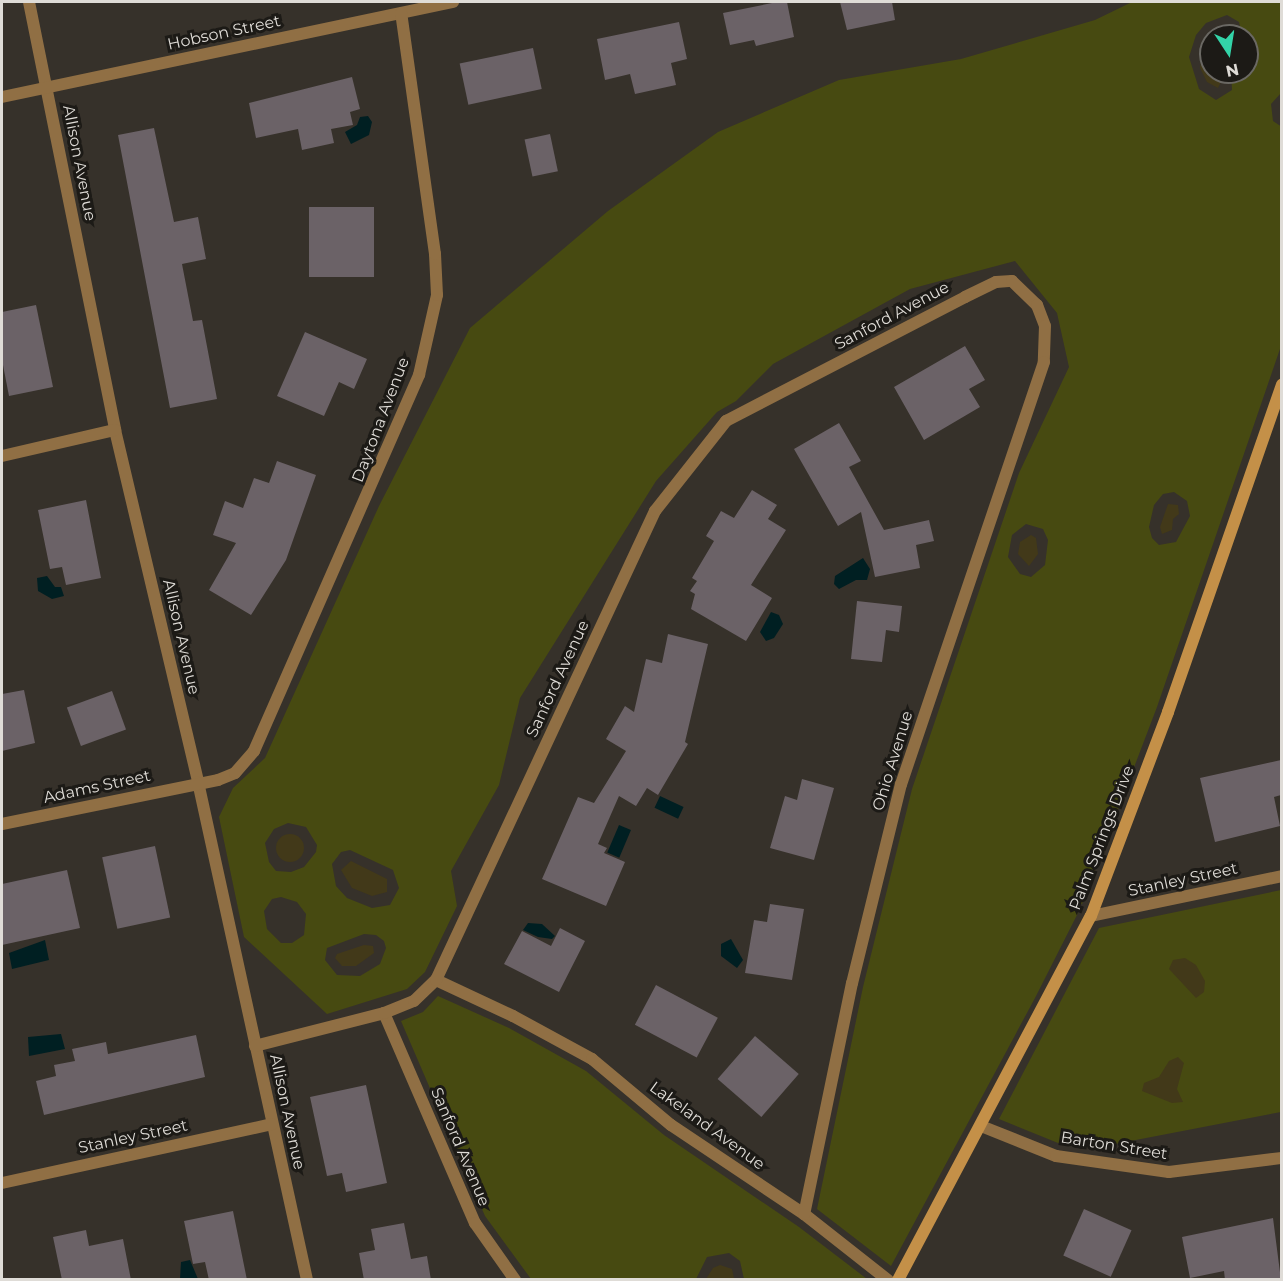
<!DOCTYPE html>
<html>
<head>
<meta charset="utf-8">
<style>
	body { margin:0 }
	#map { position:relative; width:1283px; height:1281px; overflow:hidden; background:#36312a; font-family:Montserrat,sans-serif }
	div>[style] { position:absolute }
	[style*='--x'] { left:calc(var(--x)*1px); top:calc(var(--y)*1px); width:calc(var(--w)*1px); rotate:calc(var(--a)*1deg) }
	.green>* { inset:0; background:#474a11 }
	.sand>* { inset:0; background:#423919 }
	.round { border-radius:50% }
	.water>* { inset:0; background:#001f22; transform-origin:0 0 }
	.building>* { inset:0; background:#6b6267; transform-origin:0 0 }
	.street>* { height:12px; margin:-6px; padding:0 6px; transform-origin:6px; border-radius:6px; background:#906f44 }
	.secondary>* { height:12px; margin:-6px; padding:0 6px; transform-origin:6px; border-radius:6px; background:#c49048 }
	span { translate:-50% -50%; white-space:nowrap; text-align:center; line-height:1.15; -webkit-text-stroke:6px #1c1a16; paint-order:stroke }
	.street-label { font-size:16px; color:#dfdcd7 }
	.frame { position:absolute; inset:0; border:3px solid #dfdcd7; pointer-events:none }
	.north { position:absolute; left:1199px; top:24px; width:60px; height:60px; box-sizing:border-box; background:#1c1a16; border:2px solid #6a6863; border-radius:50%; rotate:168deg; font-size:16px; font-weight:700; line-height:24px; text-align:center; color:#dfdcd7 }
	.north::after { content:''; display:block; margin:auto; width:21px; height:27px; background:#33d4a8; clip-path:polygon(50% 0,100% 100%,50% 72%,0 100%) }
</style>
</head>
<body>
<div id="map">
	<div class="green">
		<i style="clip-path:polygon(evenodd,1132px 2px,1281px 2px,1281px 93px,1271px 104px,1273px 121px,1282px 127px,1281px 346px,1157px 707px,1082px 904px,1076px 905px,1078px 913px,1035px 998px,891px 1266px,817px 1209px,863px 987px,912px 789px,1019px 473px,1069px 367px,1057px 313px,1015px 261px,910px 289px,773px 364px,736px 401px,717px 412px,656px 481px,520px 698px,499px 785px,451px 871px,457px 906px,425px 972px,407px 989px,327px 1014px,244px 937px,219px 817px,233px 788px,265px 758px,379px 506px,470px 328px,608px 211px,718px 132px,839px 80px,961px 59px,1095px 20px,1132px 2px,1227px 15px,1239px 22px,1242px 36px,1247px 36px,1247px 72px,1231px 72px,1232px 90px,1216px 100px,1199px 89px,1189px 57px,1196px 35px,1206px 23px,1227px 15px,1132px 2px,1174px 492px,1187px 501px,1190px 516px,1176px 542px,1159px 545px,1152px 538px,1149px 527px,1154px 505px,1163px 494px,1174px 492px,1132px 2px,1026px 524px,1043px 529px,1048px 540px,1045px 565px,1031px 577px,1020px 574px,1008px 557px,1012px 535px,1026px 524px,1132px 2px,288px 823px,306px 827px,317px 845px,316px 852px,304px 867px,291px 872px,276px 871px,269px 862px,265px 843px,274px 829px,288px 823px,1132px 2px,350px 850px,393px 870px,399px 888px,390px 905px,372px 908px,347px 898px,336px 886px,332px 864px,341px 852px,350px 850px,1132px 2px,281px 897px,297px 902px,306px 914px,304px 935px,292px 943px,281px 943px,267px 929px,264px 911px,272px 899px,281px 897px,1132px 2px,364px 934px,376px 935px,384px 941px,386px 948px,380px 964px,360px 976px,337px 975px,325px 960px,327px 948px,364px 934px)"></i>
		<i style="clip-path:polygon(1281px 890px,1281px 1112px,1115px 1144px,1080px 1142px,1077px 1146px,1058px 1143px,999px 1119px,1099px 928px)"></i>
		<i style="clip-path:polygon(438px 996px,509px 1028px,586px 1071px,664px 1135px,799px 1227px,867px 1279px,744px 1279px,740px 1261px,729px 1253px,707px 1257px,696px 1279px,531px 1279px,485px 1216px,401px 1021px,423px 1012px)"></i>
	</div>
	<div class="sand">
		<i style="clip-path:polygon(1211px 36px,1211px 72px,1220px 72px,1222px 80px,1218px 88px,1207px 82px,1200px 68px,1204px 43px)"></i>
		<i style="clip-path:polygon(1168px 504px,1178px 505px,1179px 514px,1173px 519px,1172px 530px,1162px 534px,1160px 527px)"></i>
		<i style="clip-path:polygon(1031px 535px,1036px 538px,1038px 554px,1029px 566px,1018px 554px,1020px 542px)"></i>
		<i class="round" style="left:276px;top:834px;width:28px;height:28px"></i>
		<i style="clip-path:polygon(351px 861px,387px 879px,387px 892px,372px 896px,352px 888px,341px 870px)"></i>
		<i style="clip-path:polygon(364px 945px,373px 946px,374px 953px,356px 966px,342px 966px,335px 958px,337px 954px)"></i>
		<i style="clip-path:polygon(1185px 958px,1196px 965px,1205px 981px,1204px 992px,1196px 998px,1169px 969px,1173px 960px)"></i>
		<i style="clip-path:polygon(1178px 1057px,1184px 1063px,1177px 1089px,1183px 1102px,1172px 1103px,1142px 1091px,1144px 1083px,1159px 1077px,1169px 1061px)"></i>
		<i style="clip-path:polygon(720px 1265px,732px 1269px,734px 1278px,706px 1279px,713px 1268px)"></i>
	</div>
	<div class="water">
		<i style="clip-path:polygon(368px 116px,372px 122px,369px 135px,351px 144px,345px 132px,357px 125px,360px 117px)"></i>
		<i style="clip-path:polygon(863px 558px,870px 569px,867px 580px,856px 580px,839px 589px,834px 584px,835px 576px)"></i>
		<i style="clip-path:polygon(47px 576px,55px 587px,61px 587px,64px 596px,52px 599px,38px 591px,37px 578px)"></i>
		<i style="clip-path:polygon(771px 612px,779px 615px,783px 624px,774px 638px,766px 641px,760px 632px)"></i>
		<i style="left:660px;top:796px;width:26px;height:13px;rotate:25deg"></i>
		<i style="left:619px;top:825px;width:13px;height:30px;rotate:23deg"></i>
		<i style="clip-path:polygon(528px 923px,542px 924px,555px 936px,552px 939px,538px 937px,523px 930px)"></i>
		<i style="clip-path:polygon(731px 939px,743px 960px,737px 968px,721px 956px,721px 944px)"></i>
		<i style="clip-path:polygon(45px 940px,49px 960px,12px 969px,9px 953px)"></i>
		<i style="clip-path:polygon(61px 1034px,65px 1049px,29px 1056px,28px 1037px)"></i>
		<i style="clip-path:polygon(190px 1260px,198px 1279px,180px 1279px,181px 1262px)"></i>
	</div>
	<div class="building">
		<i style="clip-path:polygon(777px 2px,787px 2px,794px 37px,756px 46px,754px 40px,730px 45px,723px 13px)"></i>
		<i style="clip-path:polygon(840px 2px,892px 2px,895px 20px,847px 30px)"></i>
		<i style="clip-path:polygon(679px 22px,687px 59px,671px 63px,676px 85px,635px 94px,630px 74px,605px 80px,597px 39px)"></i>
		<i style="left:533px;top:48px;width:42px;height:75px;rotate:78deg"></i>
		<i style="clip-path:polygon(352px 77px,360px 109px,350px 112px,353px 125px,331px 129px,334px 143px,302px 150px,298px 129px,256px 138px,249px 103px)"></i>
		<i style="clip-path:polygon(154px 128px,174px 222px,198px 217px,206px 259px,182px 264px,193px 321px,202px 320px,217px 399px,170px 408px,118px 135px)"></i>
		<i style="left:550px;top:134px;width:38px;height:26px;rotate:78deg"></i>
		<i style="left:374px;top:207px;width:70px;height:65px;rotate:90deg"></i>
		<i style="clip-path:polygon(36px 305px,53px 387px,9px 396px,2px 360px,2px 312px)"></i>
		<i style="clip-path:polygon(305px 332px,367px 359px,354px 389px,339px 382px,324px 416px,277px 396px)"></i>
		<i style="clip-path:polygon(965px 346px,985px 380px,969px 389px,980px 407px,924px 440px,894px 387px)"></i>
		<i style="clip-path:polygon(839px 423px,861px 461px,849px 467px,884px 530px,929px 520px,934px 541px,916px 545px,920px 568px,875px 577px,861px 512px,838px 526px,794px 449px)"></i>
		<i style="clip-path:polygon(277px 461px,316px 475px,286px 560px,251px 615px,209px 590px,236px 543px,213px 535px,225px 501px,243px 508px,254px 478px,269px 483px)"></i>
		<i style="clip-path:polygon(752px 490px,777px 505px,768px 519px,786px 530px,751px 585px,772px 598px,746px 641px,691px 609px,695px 594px,690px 591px,697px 581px,692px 578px,714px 541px,706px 536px,721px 511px,734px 518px)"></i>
		<i style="clip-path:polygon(86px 500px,101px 578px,66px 585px,62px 567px,50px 569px,38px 510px)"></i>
		<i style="clip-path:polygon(857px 601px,902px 606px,899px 632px,886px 630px,882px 662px,851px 659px)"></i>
		<i style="clip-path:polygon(668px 634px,708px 644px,685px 742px,688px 744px,658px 795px,647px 788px,636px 806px,619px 796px,598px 844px,607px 848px,604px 853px,625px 862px,606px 906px,542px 879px,578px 797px,594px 803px,626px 751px,606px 739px,625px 706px,634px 712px,646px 659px,662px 663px)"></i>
		<i style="clip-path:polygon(24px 690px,35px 743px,2px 751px,2px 694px)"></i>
		<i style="left:112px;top:691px;width:41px;height:48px;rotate:70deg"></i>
		<i style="clip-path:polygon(1281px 760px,1281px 795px,1274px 797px,1280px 826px,1215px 842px,1200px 778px)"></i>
		<i style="clip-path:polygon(802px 779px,834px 788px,814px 860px,770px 848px,785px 796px,797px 800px)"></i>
		<i style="left:155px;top:846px;width:73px;height:54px;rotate:78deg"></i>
		<i style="clip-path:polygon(67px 870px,80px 928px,2px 945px,2px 884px)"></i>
		<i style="clip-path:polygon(770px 904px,804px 909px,792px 980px,745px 973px,754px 920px,767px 922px)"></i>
		<i style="clip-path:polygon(560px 928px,585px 941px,559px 992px,504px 964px,522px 931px,551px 946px)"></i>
		<i style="left:656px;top:985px;width:70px;height:45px;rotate:28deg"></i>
		<i style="clip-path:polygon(196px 1035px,205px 1077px,44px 1115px,36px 1081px,56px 1076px,54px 1065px,75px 1061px,72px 1049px,106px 1042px,108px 1054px)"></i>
		<i style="left:755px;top:1036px;width:58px;height:57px;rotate:41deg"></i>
		<i style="clip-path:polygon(366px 1085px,387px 1183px,346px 1192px,342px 1173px,327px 1176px,310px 1097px)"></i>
		<i style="left:1084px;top:1209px;width:52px;height:51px;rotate:24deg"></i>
		<i style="clip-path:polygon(233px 1211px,247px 1280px,209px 1280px,205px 1262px,193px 1264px,184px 1221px)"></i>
		<i style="clip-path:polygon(1273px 1218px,1281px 1280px,1225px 1280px,1224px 1271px,1190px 1278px,1182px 1237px)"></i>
		<i style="clip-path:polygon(404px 1223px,411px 1259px,427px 1256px,431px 1280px,364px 1280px,359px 1253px,375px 1250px,371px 1229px)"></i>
		<i style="clip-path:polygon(86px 1230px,89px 1246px,123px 1239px,131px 1280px,62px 1280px,53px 1237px)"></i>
	</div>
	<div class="street">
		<i style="--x:29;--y:2;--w:437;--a:78.6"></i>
		<i style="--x:115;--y:430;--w:362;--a:76.7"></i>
		<i style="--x:198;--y:782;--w:510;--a:77.65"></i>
		<i style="--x:2;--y:97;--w:461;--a:-11.9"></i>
		<i style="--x:2;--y:456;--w:116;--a:-13"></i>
		<i style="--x:2;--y:824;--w:220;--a:-11.5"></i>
		<i style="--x:218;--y:780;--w:18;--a:-22"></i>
		<i style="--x:235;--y:773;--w:29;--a:-49"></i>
		<i style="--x:254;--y:751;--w:411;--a:-66.3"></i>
		<i style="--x:419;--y:375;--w:82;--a:-77.3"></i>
		<i style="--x:437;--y:295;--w:41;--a:-92.8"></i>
		<i style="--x:435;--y:254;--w:243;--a:-98"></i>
		<i style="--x:1091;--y:916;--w:195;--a:-11.8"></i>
		<i style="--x:436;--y:980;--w:85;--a:25.1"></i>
		<i style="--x:513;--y:1016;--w:90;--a:28.6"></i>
		<i style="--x:592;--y:1059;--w:103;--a:39.9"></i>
		<i style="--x:671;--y:1125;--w:160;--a:33.8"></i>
		<i style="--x:804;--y:1214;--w:107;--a:38.2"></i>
		<i style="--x:384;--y:1013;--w:229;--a:66.6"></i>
		<i style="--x:475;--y:1223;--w:70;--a:54.9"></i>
		<i style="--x:255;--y:1046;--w:133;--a:-14.3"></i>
		<i style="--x:384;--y:1013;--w:32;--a:-22"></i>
		<i style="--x:414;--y:1001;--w:30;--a:-44"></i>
		<i style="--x:436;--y:980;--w:518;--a:-64.97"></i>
		<i style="--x:655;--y:511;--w:115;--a:-51.7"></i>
		<i style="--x:726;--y:421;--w:269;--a:-27.4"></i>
		<i style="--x:965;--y:297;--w:34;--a:-26"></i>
		<i style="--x:996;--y:282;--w:16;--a:-4"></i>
		<i style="--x:1012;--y:281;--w:35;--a:44"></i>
		<i style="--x:1037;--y:305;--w:22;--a:69"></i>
		<i style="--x:1045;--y:326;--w:36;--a:92"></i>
		<i style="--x:1044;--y:362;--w:446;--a:108.7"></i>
		<i style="--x:901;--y:784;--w:205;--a:103.8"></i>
		<i style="--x:852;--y:983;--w:236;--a:101.7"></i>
		<i style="--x:981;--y:1126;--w:81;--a:21.8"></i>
		<i style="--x:1056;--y:1156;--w:114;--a:8.1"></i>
		<i style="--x:1169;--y:1172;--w:114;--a:-7.1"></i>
		<i style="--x:2;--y:1183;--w:276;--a:-12.3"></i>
	</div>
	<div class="secondary">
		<i style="--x:898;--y:1280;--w:412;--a:-62.1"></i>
		<i style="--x:1091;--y:916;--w:218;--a:-69.3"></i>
		<i style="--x:1168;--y:712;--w:347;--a:-70.8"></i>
	</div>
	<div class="street-label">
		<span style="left:224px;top:33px;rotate:-12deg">Hobson Street</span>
		<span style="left:79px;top:163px;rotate:79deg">Allison Avenue</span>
		<span style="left:892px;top:316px;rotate:-28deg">Sanford Avenue</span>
		<span style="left:381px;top:420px;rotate:-69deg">Daytona Avenue</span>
		<span style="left:181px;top:637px;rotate:77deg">Allison Avenue</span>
		<span style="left:558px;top:679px;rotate:-65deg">Sanford Avenue</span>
		<span style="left:893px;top:761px;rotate:-73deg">Ohio Avenue</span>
		<span style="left:97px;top:787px;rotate:-12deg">Adams Street</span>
		<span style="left:1102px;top:838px;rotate:-69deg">Palm Springs Drive</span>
		<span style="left:1183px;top:880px;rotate:-12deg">Stanley Street</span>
		<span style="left:287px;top:1112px;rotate:78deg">Allison Avenue</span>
		<span style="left:707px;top:1126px;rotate:36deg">Lakeland Avenue</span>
		<span style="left:133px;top:1137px;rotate:-12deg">Stanley Street</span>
		<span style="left:1114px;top:1146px;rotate:9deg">Barton Street</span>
		<span style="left:460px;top:1147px;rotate:67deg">Sanford Avenue</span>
	</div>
	<div class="frame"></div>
	<div class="north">N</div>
</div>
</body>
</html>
